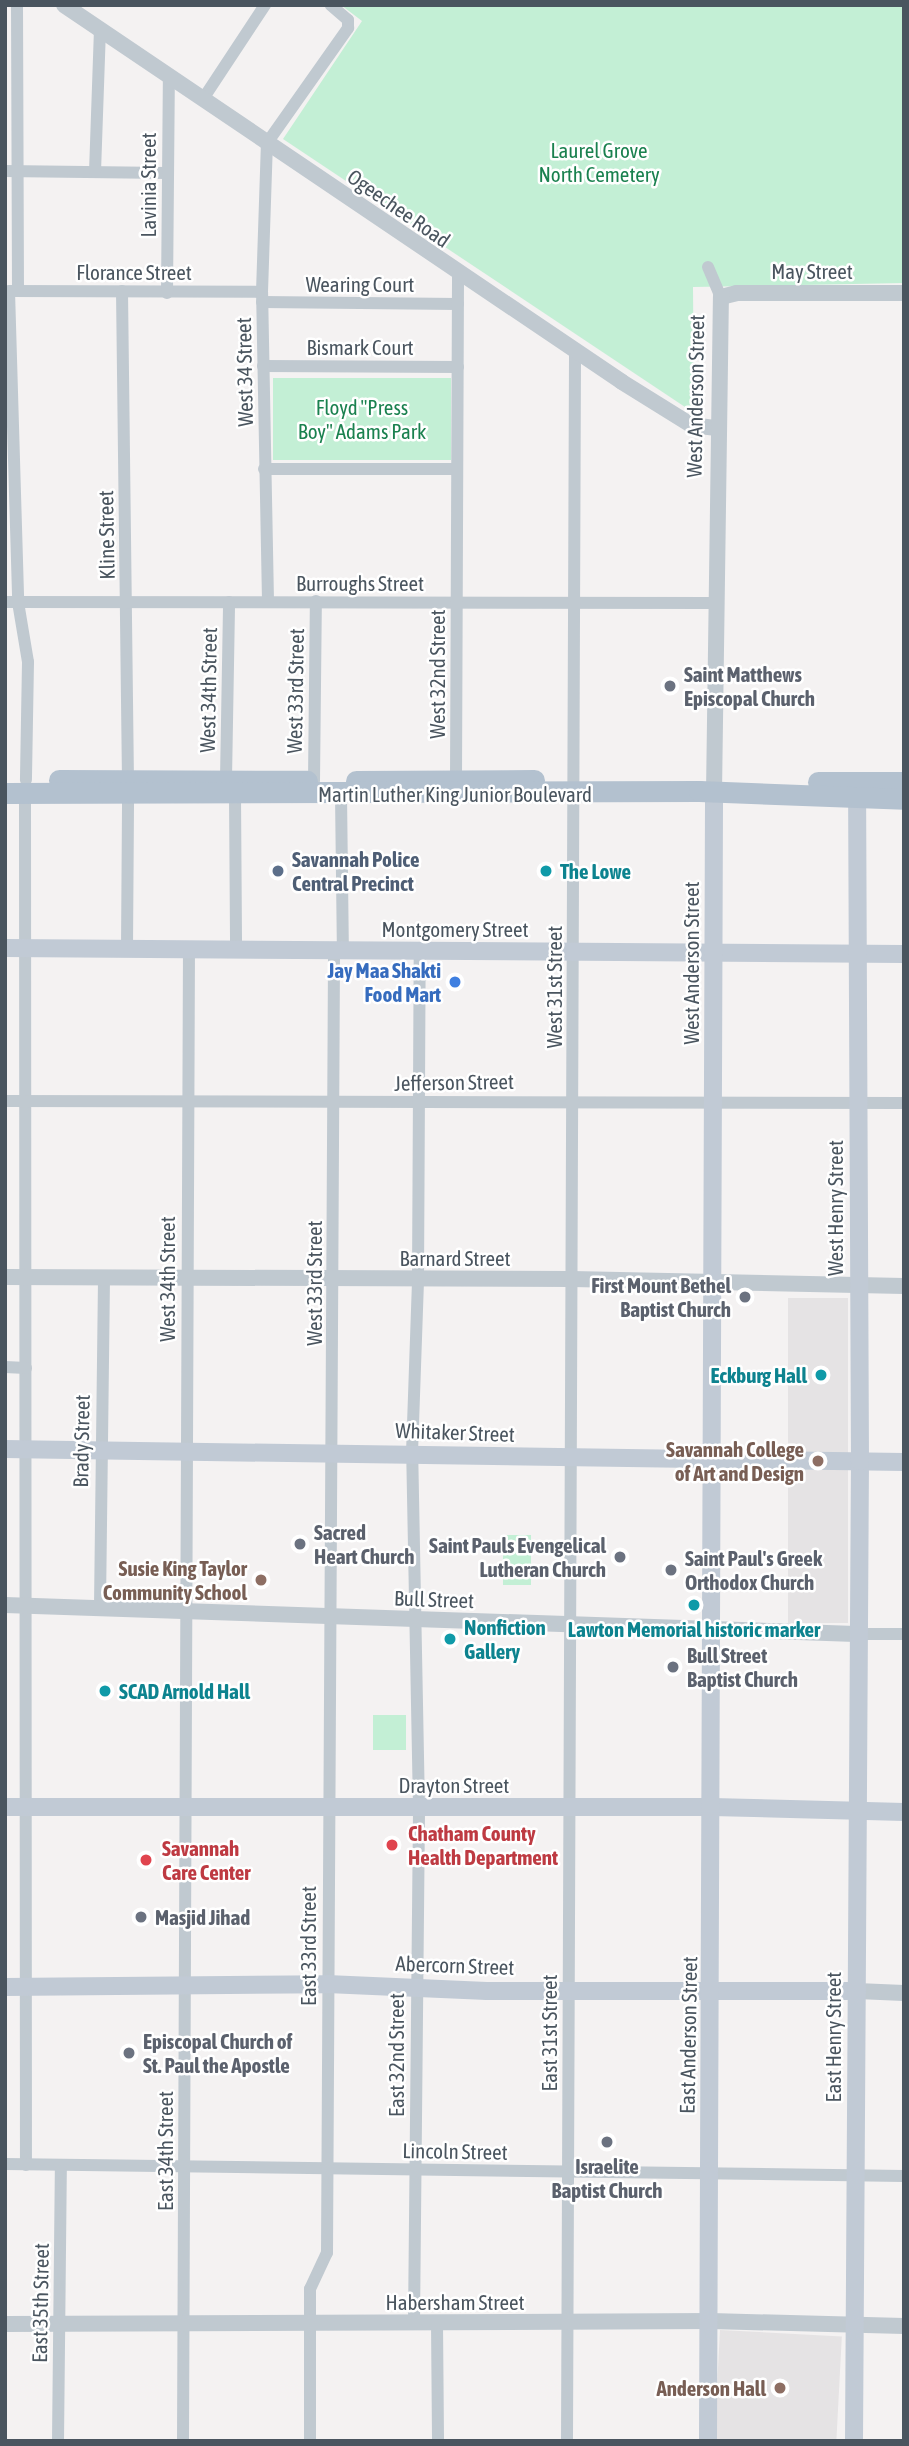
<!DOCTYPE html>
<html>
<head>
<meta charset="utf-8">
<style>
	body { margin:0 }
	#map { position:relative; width:909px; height:2446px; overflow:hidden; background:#f4f2f2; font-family:"Asap Condensed",sans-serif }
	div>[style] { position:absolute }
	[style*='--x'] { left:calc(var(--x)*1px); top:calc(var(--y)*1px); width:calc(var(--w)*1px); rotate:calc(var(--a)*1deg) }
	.education>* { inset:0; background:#e5e3e4; transform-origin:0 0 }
	.green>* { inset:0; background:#c3efd5; transform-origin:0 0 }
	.minor>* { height:12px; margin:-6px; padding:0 6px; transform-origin:6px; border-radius:6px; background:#c0c9d0 }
	.tertiary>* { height:16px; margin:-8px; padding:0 8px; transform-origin:8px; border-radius:8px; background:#c0c9d0 }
	.secondary>* { height:18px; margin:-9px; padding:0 9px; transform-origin:9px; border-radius:9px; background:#c1cad5 }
	.primary>* { height:21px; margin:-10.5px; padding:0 10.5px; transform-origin:10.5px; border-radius:10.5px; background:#b3c1cf }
	.dots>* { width:19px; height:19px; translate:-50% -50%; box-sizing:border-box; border:4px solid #fff; border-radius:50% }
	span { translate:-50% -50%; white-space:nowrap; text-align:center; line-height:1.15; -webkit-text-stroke:5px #fff; paint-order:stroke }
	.park-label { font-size:21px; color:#1a814f }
	.street-label { font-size:21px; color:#4a555f }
	.worship-label { font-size:21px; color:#5b616d; font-weight:700 }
	.left { translate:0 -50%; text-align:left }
	.right { translate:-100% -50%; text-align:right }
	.service-label { font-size:21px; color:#4e5e75; font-weight:700 }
	.culture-label { font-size:21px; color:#0d838f; font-weight:700 }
	.shop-label { font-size:21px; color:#366cbe; font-weight:700 }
	.education-label { font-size:21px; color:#785e54; font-weight:700 }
	.health-label { font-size:21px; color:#be3a42; font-weight:700 }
	.frame { position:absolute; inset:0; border:7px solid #4a555f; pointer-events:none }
</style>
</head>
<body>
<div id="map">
	<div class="education">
		<i style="left:788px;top:1298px;width:60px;height:325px"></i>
		<i style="left:720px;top:2330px;width:122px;height:111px;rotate:3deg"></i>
	</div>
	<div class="green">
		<i style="clip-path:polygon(341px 5px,904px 5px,904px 283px,693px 287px,694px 413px,283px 139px,362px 21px)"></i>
		<i style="left:273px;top:378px;width:178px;height:82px"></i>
		<i style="left:503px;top:1535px;width:28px;height:50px"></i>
		<i style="left:406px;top:1715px;width:35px;height:33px;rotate:90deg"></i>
	</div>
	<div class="minor">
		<i style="--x:17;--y:5;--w:286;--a:89.8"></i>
		<i style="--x:203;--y:99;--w:113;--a:-56.6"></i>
		<i style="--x:5;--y:171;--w:161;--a:0.7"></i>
		<i style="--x:95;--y:172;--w:141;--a:-88"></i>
		<i style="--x:708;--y:267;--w:33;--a:67"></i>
		<i style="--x:9;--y:291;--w:311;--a:88.3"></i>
		<i style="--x:18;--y:602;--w:61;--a:80.5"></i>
		<i style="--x:28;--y:662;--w:118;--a:91"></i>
		<i style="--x:10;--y:291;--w:252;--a:0.2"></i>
		<i style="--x:122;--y:291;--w:488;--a:89.3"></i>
		<i style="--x:167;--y:293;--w:215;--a:-89.5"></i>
		<i style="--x:262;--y:302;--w:196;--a:0.6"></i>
		<i style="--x:263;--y:366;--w:195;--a:0.3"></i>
		<i style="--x:264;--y:469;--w:193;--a:0"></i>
		<i style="--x:268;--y:601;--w:309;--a:-91.1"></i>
		<i style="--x:262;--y:292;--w:149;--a:-88.1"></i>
		<i style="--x:267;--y:143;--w:141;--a:-54.8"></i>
		<i style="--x:348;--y:28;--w:8;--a:-90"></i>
		<i style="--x:348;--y:20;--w:23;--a:-139"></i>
		<i style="--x:5;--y:602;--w:709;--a:0.08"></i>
		<i style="--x:226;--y:779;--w:177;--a:-89"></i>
		<i style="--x:456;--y:779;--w:505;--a:-89.77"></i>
		<i style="--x:314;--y:781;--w:180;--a:-89.4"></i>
		<i style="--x:25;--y:793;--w:1372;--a:89.96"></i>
		<i style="--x:235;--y:795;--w:155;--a:89.6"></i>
		<i style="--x:341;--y:795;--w:156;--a:89.3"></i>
		<i style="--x:127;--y:949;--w:155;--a:-89.6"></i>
		<i style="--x:5;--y:1101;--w:899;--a:0.13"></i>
		<i style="--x:5;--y:1367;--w:21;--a:3"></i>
		<i style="--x:100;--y:1606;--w:329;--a:-89.3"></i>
		<i style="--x:856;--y:1634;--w:48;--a:0"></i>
		<i style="--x:5;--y:2164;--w:899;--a:0.76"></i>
		<i style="--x:414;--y:2323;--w:515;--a:-89.44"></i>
		<i style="--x:419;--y:1808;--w:355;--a:-91.1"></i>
		<i style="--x:412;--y:1453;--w:174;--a:-88"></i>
		<i style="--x:418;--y:1279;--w:328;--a:-89.7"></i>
		<i style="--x:437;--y:2323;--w:118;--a:89.5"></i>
		<i style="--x:58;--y:2441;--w:276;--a:-89.4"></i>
		<i style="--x:183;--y:2441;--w:1491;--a:-89.77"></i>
		<i style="--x:310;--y:2441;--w:152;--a:-90"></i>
		<i style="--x:310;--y:2289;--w:40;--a:-65"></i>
		<i style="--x:327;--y:2253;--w:1302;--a:-89.69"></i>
		<i style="--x:567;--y:2441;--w:2092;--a:-89.78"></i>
	</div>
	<div class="tertiary">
		<i style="--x:64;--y:5;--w:673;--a:34.04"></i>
		<i style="--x:622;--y:382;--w:81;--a:31.9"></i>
		<i style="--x:691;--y:425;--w:26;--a:7"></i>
		<i style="--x:714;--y:793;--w:496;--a:-89.2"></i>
		<i style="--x:721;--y:297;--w:16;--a:-14"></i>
		<i style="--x:737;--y:293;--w:167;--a:0"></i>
		<i style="--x:5;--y:1277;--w:567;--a:0.2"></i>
		<i style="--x:572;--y:1279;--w:332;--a:1.2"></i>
		<i style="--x:5;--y:1605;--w:851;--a:1.95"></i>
		<i style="--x:857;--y:1991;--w:47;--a:2.4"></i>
		<i style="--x:5;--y:2324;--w:706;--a:-0.24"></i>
		<i style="--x:711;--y:2321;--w:193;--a:1.5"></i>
	</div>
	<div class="secondary">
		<i style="--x:5;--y:948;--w:899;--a:0.38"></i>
		<i style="--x:5;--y:1449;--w:899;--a:0.83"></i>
		<i style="--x:5;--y:1807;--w:707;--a:0"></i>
		<i style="--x:712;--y:1807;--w:192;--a:1.5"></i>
		<i style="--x:5;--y:1987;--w:322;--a:-0.5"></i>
		<i style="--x:327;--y:1984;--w:160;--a:2.5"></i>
		<i style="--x:487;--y:1991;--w:370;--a:0"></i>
		<i style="--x:708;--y:2441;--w:1648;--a:-89.79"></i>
		<i style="--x:854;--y:2441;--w:980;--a:-89.65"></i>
		<i style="--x:860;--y:1461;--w:675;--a:-90.25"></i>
	</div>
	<div class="primary">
		<i style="--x:59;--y:780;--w:248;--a:0.2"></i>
		<i style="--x:356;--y:781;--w:178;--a:-0.3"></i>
		<i style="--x:818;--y:782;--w:86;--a:0"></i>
		<i style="--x:5;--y:793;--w:694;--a:-0.17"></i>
		<i style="--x:699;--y:791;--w:205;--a:2.2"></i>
	</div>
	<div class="dots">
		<i style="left:670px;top:686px;background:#6b7280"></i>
		<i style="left:278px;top:871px;background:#5c6f8a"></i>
		<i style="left:546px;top:871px;background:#0f9aa8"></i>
		<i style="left:455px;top:982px;background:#3f7fe0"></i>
		<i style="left:745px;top:1297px;background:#6b7280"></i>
		<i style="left:821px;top:1375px;background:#0f9aa8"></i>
		<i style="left:818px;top:1461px;background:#8d6e63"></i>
		<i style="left:300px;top:1544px;background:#6b7280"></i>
		<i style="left:620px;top:1557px;background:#6b7280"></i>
		<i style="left:671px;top:1570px;background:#6b7280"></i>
		<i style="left:261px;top:1580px;background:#8d6e63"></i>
		<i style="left:694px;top:1605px;background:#0f9aa8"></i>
		<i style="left:450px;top:1639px;background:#0f9aa8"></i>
		<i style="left:673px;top:1667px;background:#6b7280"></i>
		<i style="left:105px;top:1691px;background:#0f9aa8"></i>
		<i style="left:392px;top:1845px;background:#e0444e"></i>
		<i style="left:146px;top:1860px;background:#e0444e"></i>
		<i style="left:141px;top:1917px;background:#6b7280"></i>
		<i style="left:129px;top:2053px;background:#6b7280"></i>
		<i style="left:607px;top:2142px;background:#6b7280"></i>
		<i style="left:780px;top:2388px;background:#8d6e63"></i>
	</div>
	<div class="park-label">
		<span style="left:599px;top:162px">Laurel Grove<br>North Cemetery</span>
		<span style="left:362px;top:419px">Floyd "Press<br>Boy" Adams Park</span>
	</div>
	<div class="street-label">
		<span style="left:148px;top:185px;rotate:-90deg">Lavinia Street</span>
		<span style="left:399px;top:208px;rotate:35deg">Ogeechee Road</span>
		<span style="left:812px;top:271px">May Street</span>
		<span style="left:134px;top:272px">Florance Street</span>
		<span style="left:360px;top:284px">Wearing Court</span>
		<span style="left:360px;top:347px">Bismark Court</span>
		<span style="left:244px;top:372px;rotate:-91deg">West 34 Street</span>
		<span style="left:695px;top:396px;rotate:-89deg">West Anderson Street</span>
		<span style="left:106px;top:535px;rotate:-91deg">Kline Street</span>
		<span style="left:360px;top:583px">Burroughs Street</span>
		<span style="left:437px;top:674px;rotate:-90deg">West 32nd Street</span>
		<span style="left:208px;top:690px;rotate:-89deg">West 34th Street</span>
		<span style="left:295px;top:691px;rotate:-89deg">West 33rd Street</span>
		<span style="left:455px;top:794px">Martin Luther King Junior Boulevard</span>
		<span style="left:455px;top:929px">Montgomery Street</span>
		<span style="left:691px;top:963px;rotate:-90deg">West Anderson Street</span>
		<span style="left:554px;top:987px;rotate:-90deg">West 31st Street</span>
		<span style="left:454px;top:1082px;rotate:-1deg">Jefferson Street</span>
		<span style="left:835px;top:1208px;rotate:-90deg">West Henry Street</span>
		<span style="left:455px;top:1258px">Barnard Street</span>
		<span style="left:167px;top:1279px;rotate:-90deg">West 34th Street</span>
		<span style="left:314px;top:1283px;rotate:-90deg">West 33rd Street</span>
		<span style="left:455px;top:1432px;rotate:2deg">Whitaker Street</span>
		<span style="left:81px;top:1441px;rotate:-89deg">Brady Street</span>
		<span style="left:434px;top:1599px;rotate:2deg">Bull Street</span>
		<span style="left:454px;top:1785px">Drayton Street</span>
		<span style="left:308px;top:1946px;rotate:-90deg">East 33rd Street</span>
		<span style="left:455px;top:1965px;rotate:2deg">Abercorn Street</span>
		<span style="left:549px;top:2033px;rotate:-90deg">East 31st Street</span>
		<span style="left:688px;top:2035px;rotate:-89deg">East Anderson Street</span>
		<span style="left:833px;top:2037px;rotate:-90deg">East Henry Street</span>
		<span style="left:396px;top:2055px;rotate:-90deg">East 32nd Street</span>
		<span style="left:165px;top:2151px;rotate:-90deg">East 34th Street</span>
		<span style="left:455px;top:2151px;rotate:1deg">Lincoln Street</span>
		<span style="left:455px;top:2302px">Habersham Street</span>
		<span style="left:40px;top:2303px;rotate:-89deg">East 35th Street</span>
	</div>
	<div class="worship-label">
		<span class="left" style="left:684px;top:686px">Saint Matthews<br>Episcopal Church</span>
		<span class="right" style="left:731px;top:1297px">First Mount Bethel<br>Baptist Church</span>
		<span class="left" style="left:314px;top:1544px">Sacred<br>Heart Church</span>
		<span class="right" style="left:606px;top:1557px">Saint Pauls Evengelical<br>Lutheran Church</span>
		<span class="left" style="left:685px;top:1570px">Saint Paul's Greek<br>Orthodox Church</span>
		<span class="left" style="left:687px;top:1667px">Bull Street<br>Baptist Church</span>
		<span class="left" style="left:155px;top:1917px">Masjid Jihad</span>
		<span class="left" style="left:143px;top:2053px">Episcopal Church of<br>St. Paul the Apostle</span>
		<span style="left:607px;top:2178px">Israelite<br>Baptist Church</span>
	</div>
	<div class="service-label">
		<span class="left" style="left:292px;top:871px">Savannah Police<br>Central Precinct</span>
	</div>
	<div class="culture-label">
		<span class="left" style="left:560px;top:871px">The Lowe</span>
		<span class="right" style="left:807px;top:1375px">Eckburg Hall</span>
		<span class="left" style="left:464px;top:1639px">Nonfiction<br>Gallery</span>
		<span style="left:694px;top:1629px">Lawton Memorial historic marker</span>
		<span class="left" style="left:119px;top:1691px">SCAD Arnold Hall</span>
	</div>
	<div class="shop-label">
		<span class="right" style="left:441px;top:982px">Jay Maa Shakti<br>Food Mart</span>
	</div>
	<div class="education-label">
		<span class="right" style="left:804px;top:1461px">Savannah College<br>of Art and Design</span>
		<span class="right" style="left:247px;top:1580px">Susie King Taylor<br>Community School</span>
		<span class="right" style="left:766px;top:2388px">Anderson Hall</span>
	</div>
	<div class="health-label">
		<span class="left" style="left:408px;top:1845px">Chatham County<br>Health Department</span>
		<span class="left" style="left:162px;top:1860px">Savannah<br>Care Center</span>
	</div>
	<div class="frame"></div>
</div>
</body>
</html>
